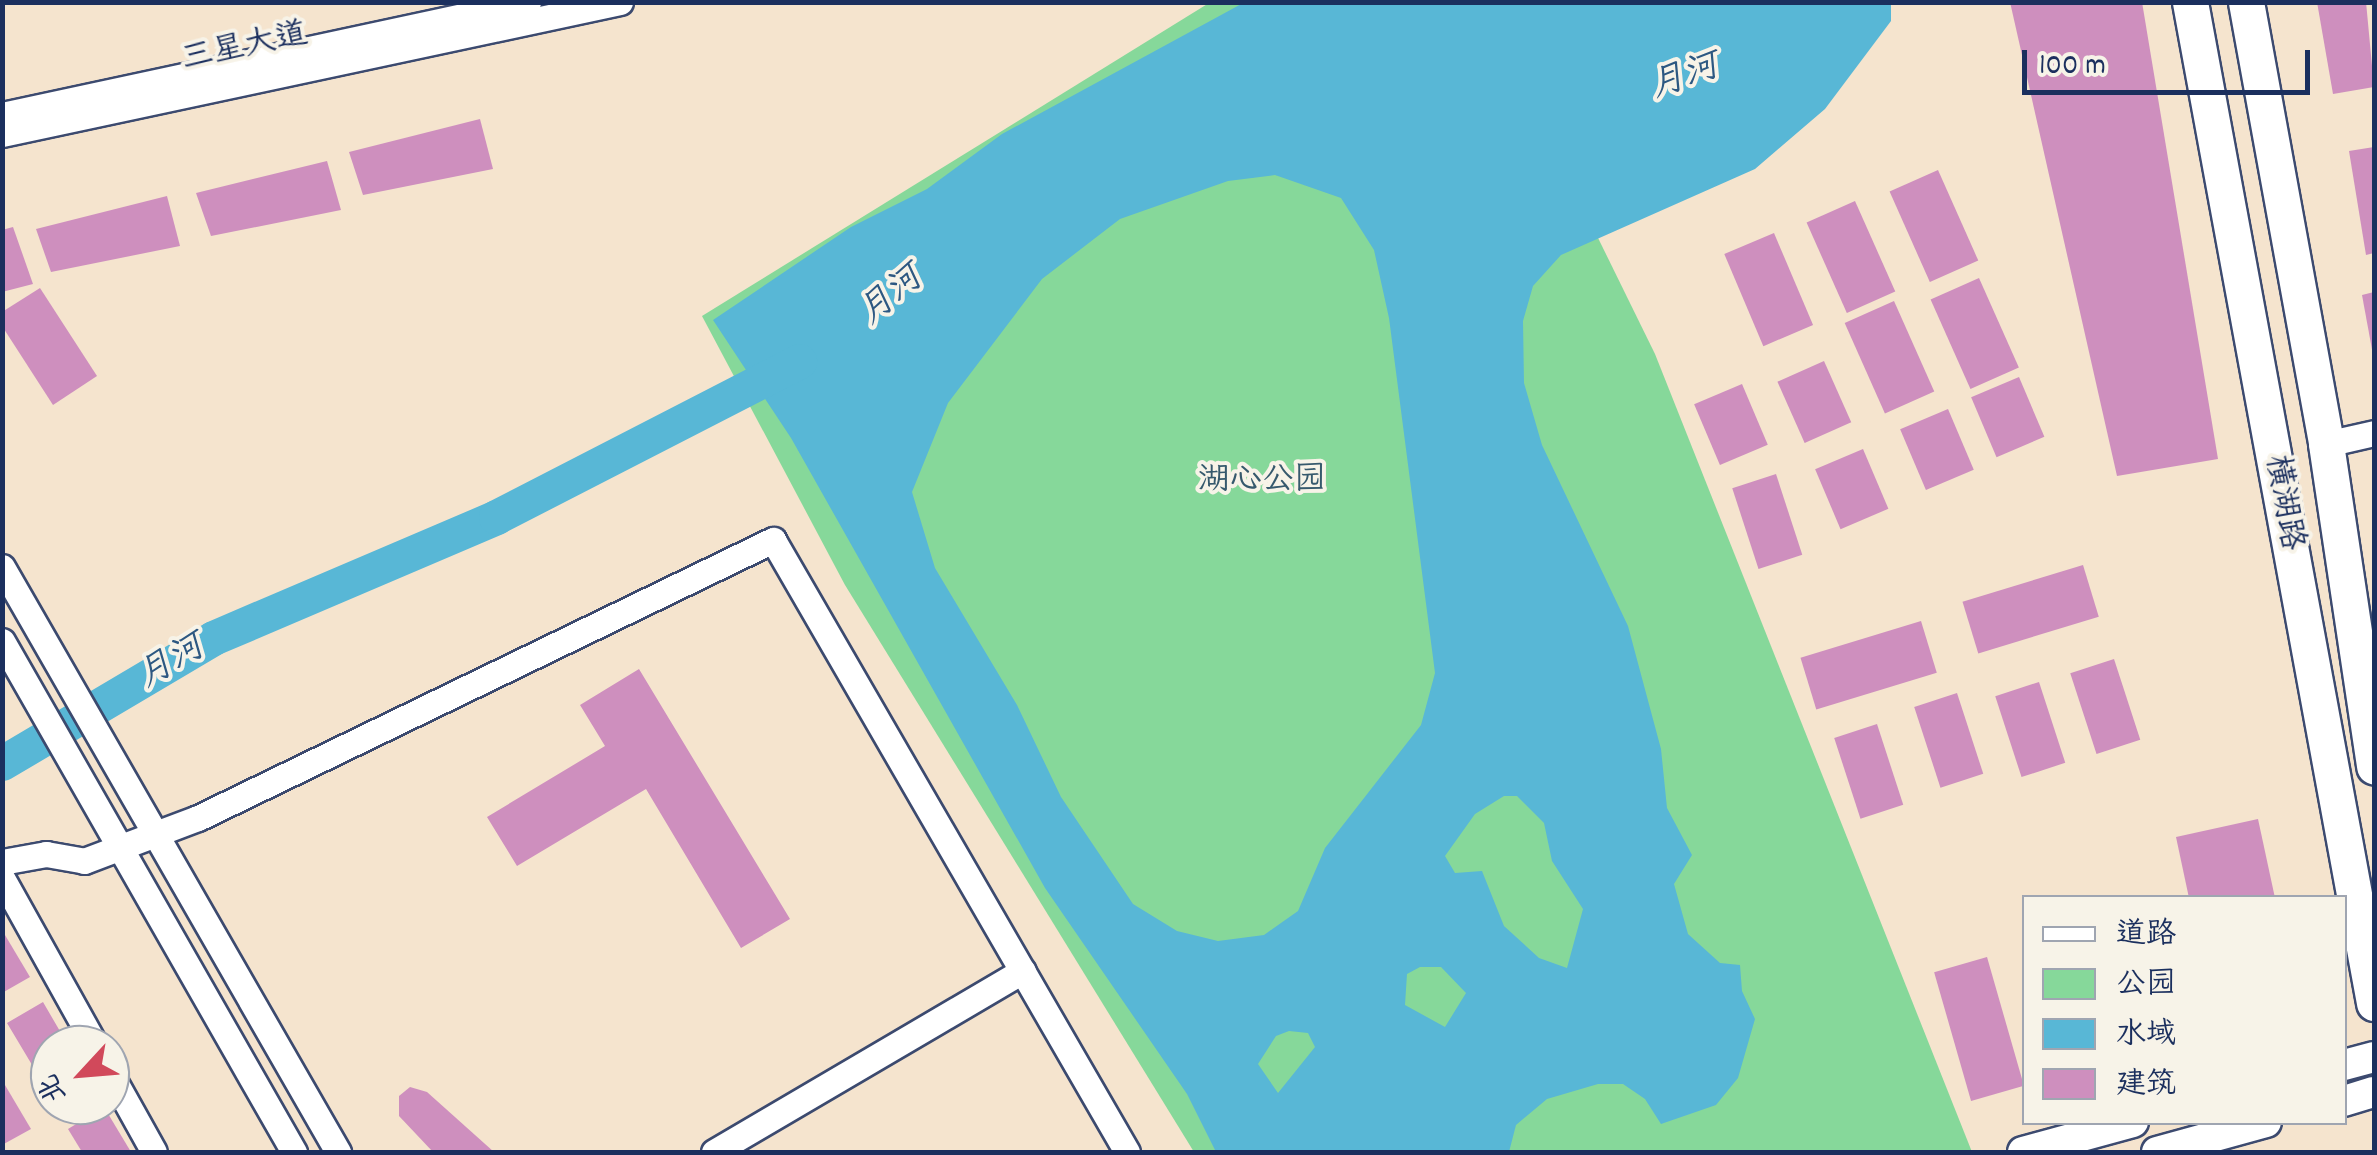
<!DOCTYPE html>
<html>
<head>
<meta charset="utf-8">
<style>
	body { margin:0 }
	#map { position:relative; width:2377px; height:1155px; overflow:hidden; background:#f5e4ce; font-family:Dekko,"LXGW WenKai TC",sans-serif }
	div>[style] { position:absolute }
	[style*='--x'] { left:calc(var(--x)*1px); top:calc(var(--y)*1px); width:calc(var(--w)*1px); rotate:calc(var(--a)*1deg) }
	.green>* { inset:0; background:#86d89a }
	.water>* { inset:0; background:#58b7d6 }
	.river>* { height:35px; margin:-17.5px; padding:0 17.5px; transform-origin:17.5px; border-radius:17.5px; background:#58b7d6 }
	.building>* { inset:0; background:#ce8fbe; transform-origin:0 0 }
	.roads { filter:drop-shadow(2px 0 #3c4a6f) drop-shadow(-2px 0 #3c4a6f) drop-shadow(0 2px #3c4a6f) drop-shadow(0 -2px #3c4a6f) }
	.minor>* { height:25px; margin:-12.5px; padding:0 12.5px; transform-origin:12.5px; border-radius:12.5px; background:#fff }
	.major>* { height:30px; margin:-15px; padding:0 15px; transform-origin:15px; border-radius:15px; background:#fff }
	.highway>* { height:35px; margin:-17.5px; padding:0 17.5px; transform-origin:17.5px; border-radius:17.5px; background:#fff }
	span { translate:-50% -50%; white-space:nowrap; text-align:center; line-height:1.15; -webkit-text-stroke:8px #f7f3e8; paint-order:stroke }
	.street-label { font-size:32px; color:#1b2f5e }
	.park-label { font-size:32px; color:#36596d }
	.water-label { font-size:35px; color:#2d5882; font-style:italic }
	.frame { position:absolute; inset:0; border:5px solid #1b2f5e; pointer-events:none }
	.legend { position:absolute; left:2022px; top:895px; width:325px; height:230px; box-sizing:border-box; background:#f7f3e8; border:2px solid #9fa5b1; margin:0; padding:12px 18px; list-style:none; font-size:30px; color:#1b2f5e }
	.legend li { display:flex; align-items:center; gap:20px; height:50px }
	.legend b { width:50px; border:2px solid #9fa5b1 }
	.north { position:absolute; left:30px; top:1025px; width:100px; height:100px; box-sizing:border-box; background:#f7f3e8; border:2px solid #9fa5b1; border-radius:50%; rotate:244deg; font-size:28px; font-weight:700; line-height:40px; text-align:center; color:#1b2f5e }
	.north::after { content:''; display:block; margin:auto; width:35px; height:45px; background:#d1495b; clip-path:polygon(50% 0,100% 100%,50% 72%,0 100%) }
	.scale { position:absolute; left:2022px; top:50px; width:288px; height:45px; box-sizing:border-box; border:5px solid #1b2f5e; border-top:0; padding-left:12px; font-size:30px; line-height:35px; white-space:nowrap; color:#1b2f5e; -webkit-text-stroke:8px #f7f3e8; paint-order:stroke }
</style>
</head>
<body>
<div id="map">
	<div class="green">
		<i style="clip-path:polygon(1209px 3px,1288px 3px,1575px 191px,1655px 354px,1972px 1152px,1194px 1152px,845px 585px,702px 316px)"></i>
	</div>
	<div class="water">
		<i style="clip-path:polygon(evenodd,1245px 2px,1891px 3px,1891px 21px,1825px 109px,1755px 169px,1561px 255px,1533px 286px,1523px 321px,1524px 383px,1542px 445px,1628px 626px,1661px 749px,1667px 808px,1692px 855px,1674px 884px,1688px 934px,1720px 963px,1740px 965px,1742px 991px,1755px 1019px,1738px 1078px,1716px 1105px,1661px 1124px,1645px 1099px,1623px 1084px,1598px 1084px,1547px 1099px,1516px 1125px,1509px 1152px,1216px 1152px,1187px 1094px,1045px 888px,791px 438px,713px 320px,851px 227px,927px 189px,1002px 134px,1245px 2px,1275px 175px,1341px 198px,1374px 250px,1389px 318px,1435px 673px,1421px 725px,1325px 848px,1298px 911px,1264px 935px,1218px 941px,1177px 931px,1133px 904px,1061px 797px,1017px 705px,935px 568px,912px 492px,948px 403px,1042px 279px,1120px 219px,1228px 181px,1275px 175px,1245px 2px,1504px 796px,1517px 796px,1544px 823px,1552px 861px,1583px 909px,1567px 968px,1539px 958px,1504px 926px,1482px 871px,1455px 873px,1445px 856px,1475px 814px,1504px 796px,1245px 2px,1420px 967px,1441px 967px,1466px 993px,1445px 1027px,1405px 1005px,1407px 974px,1420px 967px,1245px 2px,1289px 1031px,1308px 1033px,1315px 1047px,1278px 1093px,1258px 1064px,1276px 1036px,1289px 1031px)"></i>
	</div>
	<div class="river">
		<i style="--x:2;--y:763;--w:245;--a:-30.6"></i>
		<i style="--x:213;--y:638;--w:308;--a:-23.1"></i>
		<i style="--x:496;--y:517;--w:341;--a:-27.2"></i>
	</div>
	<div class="building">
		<i style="clip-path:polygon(2010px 2px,2142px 2px,2218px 459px,2117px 476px)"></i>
		<i style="clip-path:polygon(2317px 2px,2366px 2px,2374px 87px,2333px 94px)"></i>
		<i style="clip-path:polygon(480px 119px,493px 169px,363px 195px,349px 152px)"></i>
		<i style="clip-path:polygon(2374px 147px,2374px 253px,2366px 255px,2349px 151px)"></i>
		<i style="clip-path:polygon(327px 161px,341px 210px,211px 236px,196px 193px)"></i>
		<i style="left:1938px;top:170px;width:99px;height:53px;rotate:66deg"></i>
		<i style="clip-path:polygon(167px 196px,180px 246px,51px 272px,36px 229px)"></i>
		<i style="left:1855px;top:201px;width:99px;height:53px;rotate:66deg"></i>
		<i style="clip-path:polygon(13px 227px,33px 284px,2px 292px,2px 230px)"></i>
		<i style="left:1774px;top:233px;width:100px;height:54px;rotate:67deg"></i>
		<i style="left:1979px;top:278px;width:98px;height:53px;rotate:66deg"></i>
		<i style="clip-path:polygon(40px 288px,97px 376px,53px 405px,2px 326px,2px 312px)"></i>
		<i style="clip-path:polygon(2374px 292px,2374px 355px,2373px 355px,2362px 295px)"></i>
		<i style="left:1894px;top:301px;width:99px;height:54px;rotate:66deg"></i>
		<i style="left:1824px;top:361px;width:67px;height:51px;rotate:66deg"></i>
		<i style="left:2019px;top:377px;width:65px;height:52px;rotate:67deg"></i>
		<i style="left:1742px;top:384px;width:66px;height:52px;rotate:67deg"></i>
		<i style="left:1948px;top:409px;width:66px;height:52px;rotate:67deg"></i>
		<i style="left:1863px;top:449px;width:65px;height:52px;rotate:67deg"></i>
		<i style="left:1776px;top:474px;width:85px;height:46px;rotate:72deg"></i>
		<i style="left:2083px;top:565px;width:54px;height:126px;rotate:73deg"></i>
		<i style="left:1921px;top:621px;width:54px;height:126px;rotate:73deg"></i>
		<i style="left:2114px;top:659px;width:85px;height:46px;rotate:72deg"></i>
		<i style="clip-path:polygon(639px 669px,790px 919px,741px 948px,646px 789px,517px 866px,487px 817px,605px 746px,580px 705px)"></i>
		<i style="left:2039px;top:682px;width:85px;height:46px;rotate:72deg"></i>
		<i style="left:1957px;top:693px;width:85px;height:45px;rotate:72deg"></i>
		<i style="left:1877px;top:724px;width:85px;height:45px;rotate:72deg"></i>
		<i style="clip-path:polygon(2258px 819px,2275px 898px,2189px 898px,2176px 837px)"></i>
		<i style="clip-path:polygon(2px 930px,30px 977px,2px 993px)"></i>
		<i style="left:1987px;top:957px;width:134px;height:55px;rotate:74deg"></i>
		<i style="clip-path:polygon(43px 1002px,68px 1045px,50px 1045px,50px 1095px,7px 1023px)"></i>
		<i style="clip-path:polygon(2px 1080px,31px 1129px,2px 1145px)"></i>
		<i style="clip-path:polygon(410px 1087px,427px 1092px,494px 1152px,433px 1152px,399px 1116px,399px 1096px)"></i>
		<i style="clip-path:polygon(104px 1107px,131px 1152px,82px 1152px,68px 1129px)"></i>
	</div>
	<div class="roads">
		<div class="minor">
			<i style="--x:2;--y:115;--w:538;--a:-12.12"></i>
			<i style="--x:2;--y:134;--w:632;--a:-12.06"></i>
			<i style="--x:2326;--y:444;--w:49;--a:-12.9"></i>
			<i style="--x:2;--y:567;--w:675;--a:60.13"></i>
			<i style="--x:2;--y:641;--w:589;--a:60.26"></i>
			<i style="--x:2;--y:862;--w:45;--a:-10.3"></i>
			<i style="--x:46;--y:854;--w:39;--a:10"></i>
			<i style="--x:84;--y:861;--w:122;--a:-20.7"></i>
			<i style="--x:198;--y:818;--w:639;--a:-25.8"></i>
			<i style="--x:773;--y:540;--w:707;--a:59.95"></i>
			<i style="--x:2;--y:878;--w:191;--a:60.9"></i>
			<i style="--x:110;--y:1073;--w:90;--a:60.9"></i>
			<i style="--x:714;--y:1152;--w:358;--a:-30.4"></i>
		</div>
		<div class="major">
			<i style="--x:2344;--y:1065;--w:31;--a:-15"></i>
			<i style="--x:2344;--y:1101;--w:31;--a:-17"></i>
			<i style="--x:2023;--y:1152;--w:114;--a:-15.3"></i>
			<i style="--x:2157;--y:1152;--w:113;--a:-15.4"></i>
		</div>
		<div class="highway">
			<i style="--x:2190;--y:2;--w:1018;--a:79.58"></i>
			<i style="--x:2246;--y:2;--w:449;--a:79.7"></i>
			<i style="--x:2326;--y:444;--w:326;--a:81.5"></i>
		</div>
	</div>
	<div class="street-label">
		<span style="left:245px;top:49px;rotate:-12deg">三星大道</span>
		<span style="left:2282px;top:503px;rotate:80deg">横湖路</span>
	</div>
	<div class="park-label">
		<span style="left:1262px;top:482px">湖心公园</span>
	</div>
	<div class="water-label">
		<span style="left:1685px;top:78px;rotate:-19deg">月河</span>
		<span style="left:892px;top:297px;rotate:-39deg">月河</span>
		<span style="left:172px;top:663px;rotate:-30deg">月河</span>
	</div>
	<div class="frame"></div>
	<ul class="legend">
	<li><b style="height:12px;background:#fff"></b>道路</li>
	<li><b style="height:28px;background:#86d89a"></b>公园</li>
	<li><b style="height:28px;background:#58b7d6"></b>水域</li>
	<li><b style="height:28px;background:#ce8fbe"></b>建筑</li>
	</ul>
	<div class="north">北</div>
	<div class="scale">100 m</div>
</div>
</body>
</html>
